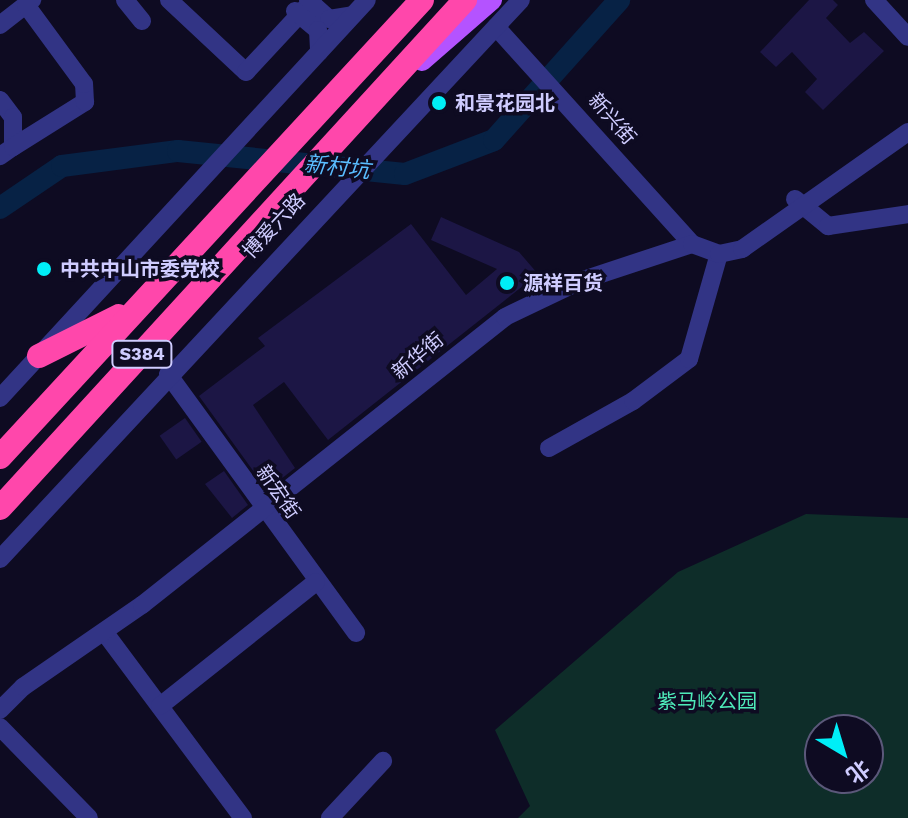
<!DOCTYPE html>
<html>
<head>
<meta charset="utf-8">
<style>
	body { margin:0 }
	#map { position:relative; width:908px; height:818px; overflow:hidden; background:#0e0b22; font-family:"Work Sans","Noto Sans SC",sans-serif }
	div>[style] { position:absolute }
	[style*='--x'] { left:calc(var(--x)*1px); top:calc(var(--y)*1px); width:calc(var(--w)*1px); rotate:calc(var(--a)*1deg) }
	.green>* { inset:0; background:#0e2d29 }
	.river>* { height:22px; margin:-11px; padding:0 11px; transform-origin:11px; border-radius:11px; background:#072245 }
	.building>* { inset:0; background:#1c1645; transform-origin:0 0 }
	.minor>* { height:18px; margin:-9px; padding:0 9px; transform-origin:9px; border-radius:9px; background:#323485 }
	.major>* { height:20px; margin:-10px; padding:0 10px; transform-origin:10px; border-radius:10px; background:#b453ff }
	.highway>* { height:24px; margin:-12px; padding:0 12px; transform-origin:12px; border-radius:12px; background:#ff47ab }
	.dots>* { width:22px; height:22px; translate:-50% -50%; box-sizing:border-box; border:4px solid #0e0b22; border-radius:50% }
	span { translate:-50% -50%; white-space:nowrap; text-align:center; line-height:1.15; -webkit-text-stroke:7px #0e0b22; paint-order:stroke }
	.shield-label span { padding:2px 6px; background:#0e0b22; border:2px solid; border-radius:6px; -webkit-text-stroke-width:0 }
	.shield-label { font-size:18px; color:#cfccff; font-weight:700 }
	.poi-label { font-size:20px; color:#cfccff; font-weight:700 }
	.left { translate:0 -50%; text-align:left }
	.street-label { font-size:20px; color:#cfccff }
	.park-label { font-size:20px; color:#4eeab9 }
	.water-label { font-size:22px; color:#5abdff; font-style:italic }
	.north { position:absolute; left:804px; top:714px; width:80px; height:80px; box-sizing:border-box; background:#0e0b22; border:2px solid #5b587a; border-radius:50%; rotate:142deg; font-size:22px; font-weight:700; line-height:32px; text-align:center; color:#cfccff }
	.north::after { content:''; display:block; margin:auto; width:28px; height:36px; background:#00eef7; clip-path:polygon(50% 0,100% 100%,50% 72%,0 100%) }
</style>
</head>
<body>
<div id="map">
	<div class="green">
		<i style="clip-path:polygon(evenodd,806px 514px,908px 518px,908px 818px,518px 818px,530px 806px,495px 730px,678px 572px,806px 514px,820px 730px,868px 730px,868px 778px,820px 778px,820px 730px)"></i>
	</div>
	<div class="river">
		<i style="--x:0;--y:208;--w:75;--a:-34.1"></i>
		<i style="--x:62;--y:166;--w:117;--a:-7.4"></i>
		<i style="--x:178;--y:151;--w:228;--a:5.8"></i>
		<i style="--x:405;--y:174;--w:95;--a:-20.9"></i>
		<i style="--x:494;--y:140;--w:188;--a:-48.2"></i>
	</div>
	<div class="building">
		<i style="clip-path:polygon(809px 0,833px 0,838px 5px,826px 18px,850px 43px,864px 32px,884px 51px,823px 110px,805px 92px,817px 79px,792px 52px,776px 67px,760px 52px)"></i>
		<i style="clip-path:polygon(441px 217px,519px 252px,538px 274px,328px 440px,284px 382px,253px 405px,295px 468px,267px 490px,199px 396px,265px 346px,258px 338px,411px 224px,466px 295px,497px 269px,431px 240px)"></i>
		<i style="left:185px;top:418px;width:29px;height:31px;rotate:55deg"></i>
		<i style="clip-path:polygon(224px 471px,248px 505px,232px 518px,205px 484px)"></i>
	</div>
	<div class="minor">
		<i style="--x:125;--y:0;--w:27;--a:51"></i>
		<i style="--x:169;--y:0;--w:105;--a:43.1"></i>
		<i style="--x:246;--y:72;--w:98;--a:-47.1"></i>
		<i style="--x:308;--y:0;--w:28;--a:42"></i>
		<i style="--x:329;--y:19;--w:24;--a:-9"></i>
		<i style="--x:874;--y:0;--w:50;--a:47.4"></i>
		<i style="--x:295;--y:11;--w:30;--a:40"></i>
		<i style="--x:318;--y:30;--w:22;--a:87"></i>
		<i style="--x:0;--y:25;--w:41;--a:-38"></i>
		<i style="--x:496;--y:27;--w:292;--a:47.9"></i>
		<i style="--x:0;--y:100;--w:21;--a:53"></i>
		<i style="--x:13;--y:117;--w:30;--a:90"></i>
		<i style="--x:13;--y:147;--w:16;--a:145"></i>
		<i style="--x:13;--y:147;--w:85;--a:-32"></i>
		<i style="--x:85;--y:102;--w:18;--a:-93"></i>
		<i style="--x:84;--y:84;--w:98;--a:-126.3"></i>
		<i style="--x:795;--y:199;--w:43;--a:39.3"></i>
		<i style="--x:828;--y:226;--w:81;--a:-8.5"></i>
		<i style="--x:168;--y:374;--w:320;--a:54"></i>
		<i style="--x:0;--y:398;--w:541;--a:-47.32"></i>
		<i style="--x:549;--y:448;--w:96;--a:-29.2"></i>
		<i style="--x:633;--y:401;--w:70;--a:-36.9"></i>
		<i style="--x:689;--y:359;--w:109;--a:-74.1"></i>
		<i style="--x:0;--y:559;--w:764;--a:-47.02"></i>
		<i style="--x:105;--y:633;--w:231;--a:53.3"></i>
		<i style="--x:160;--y:706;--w:199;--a:-38.5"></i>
		<i style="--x:0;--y:710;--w:33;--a:-45"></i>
		<i style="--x:23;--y:687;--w:145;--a:-34.6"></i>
		<i style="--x:142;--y:605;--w:463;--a:-38.4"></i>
		<i style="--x:505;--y:317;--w:83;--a:-25.6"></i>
		<i style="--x:580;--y:281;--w:118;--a:-18.3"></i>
		<i style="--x:692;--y:244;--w:29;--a:20"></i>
		<i style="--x:719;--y:254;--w:24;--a:-12"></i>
		<i style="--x:742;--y:249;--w:203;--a:-35.2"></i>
		<i style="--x:0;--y:727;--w:127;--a:45.6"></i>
		<i style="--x:330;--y:818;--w:78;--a:-47.1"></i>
	</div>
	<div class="major">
		<i style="--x:422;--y:61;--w:93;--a:-41.1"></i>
	</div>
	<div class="highway">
		<i style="--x:39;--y:356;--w:89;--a:-26.6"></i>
		<i style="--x:0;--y:457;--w:622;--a:-47.28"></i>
		<i style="--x:0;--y:508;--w:689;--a:-47.53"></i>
	</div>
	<div class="dots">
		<i style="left:439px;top:103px;background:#00eef7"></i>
		<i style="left:44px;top:269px;background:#00eef7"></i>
		<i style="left:507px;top:283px;background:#00eef7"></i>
	</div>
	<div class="shield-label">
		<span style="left:142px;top:354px">S384</span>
	</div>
	<div class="poi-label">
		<span class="left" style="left:455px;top:103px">和景花园北</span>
		<span class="left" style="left:60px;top:269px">中共中山市委党校</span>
		<span class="left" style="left:523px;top:283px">源祥百货</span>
	</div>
	<div class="street-label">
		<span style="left:612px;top:119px;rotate:49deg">新兴街</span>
		<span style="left:274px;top:226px;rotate:-47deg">博爱六路</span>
		<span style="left:418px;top:356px;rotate:-40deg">新华街</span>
		<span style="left:278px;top:492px;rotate:55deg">新宏街</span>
	</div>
	<div class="park-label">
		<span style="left:707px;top:701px">紫马岭公园</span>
	</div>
	<div class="water-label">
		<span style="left:337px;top:167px;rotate:6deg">新村坑</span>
	</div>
	<div class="north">北</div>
</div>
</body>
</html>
